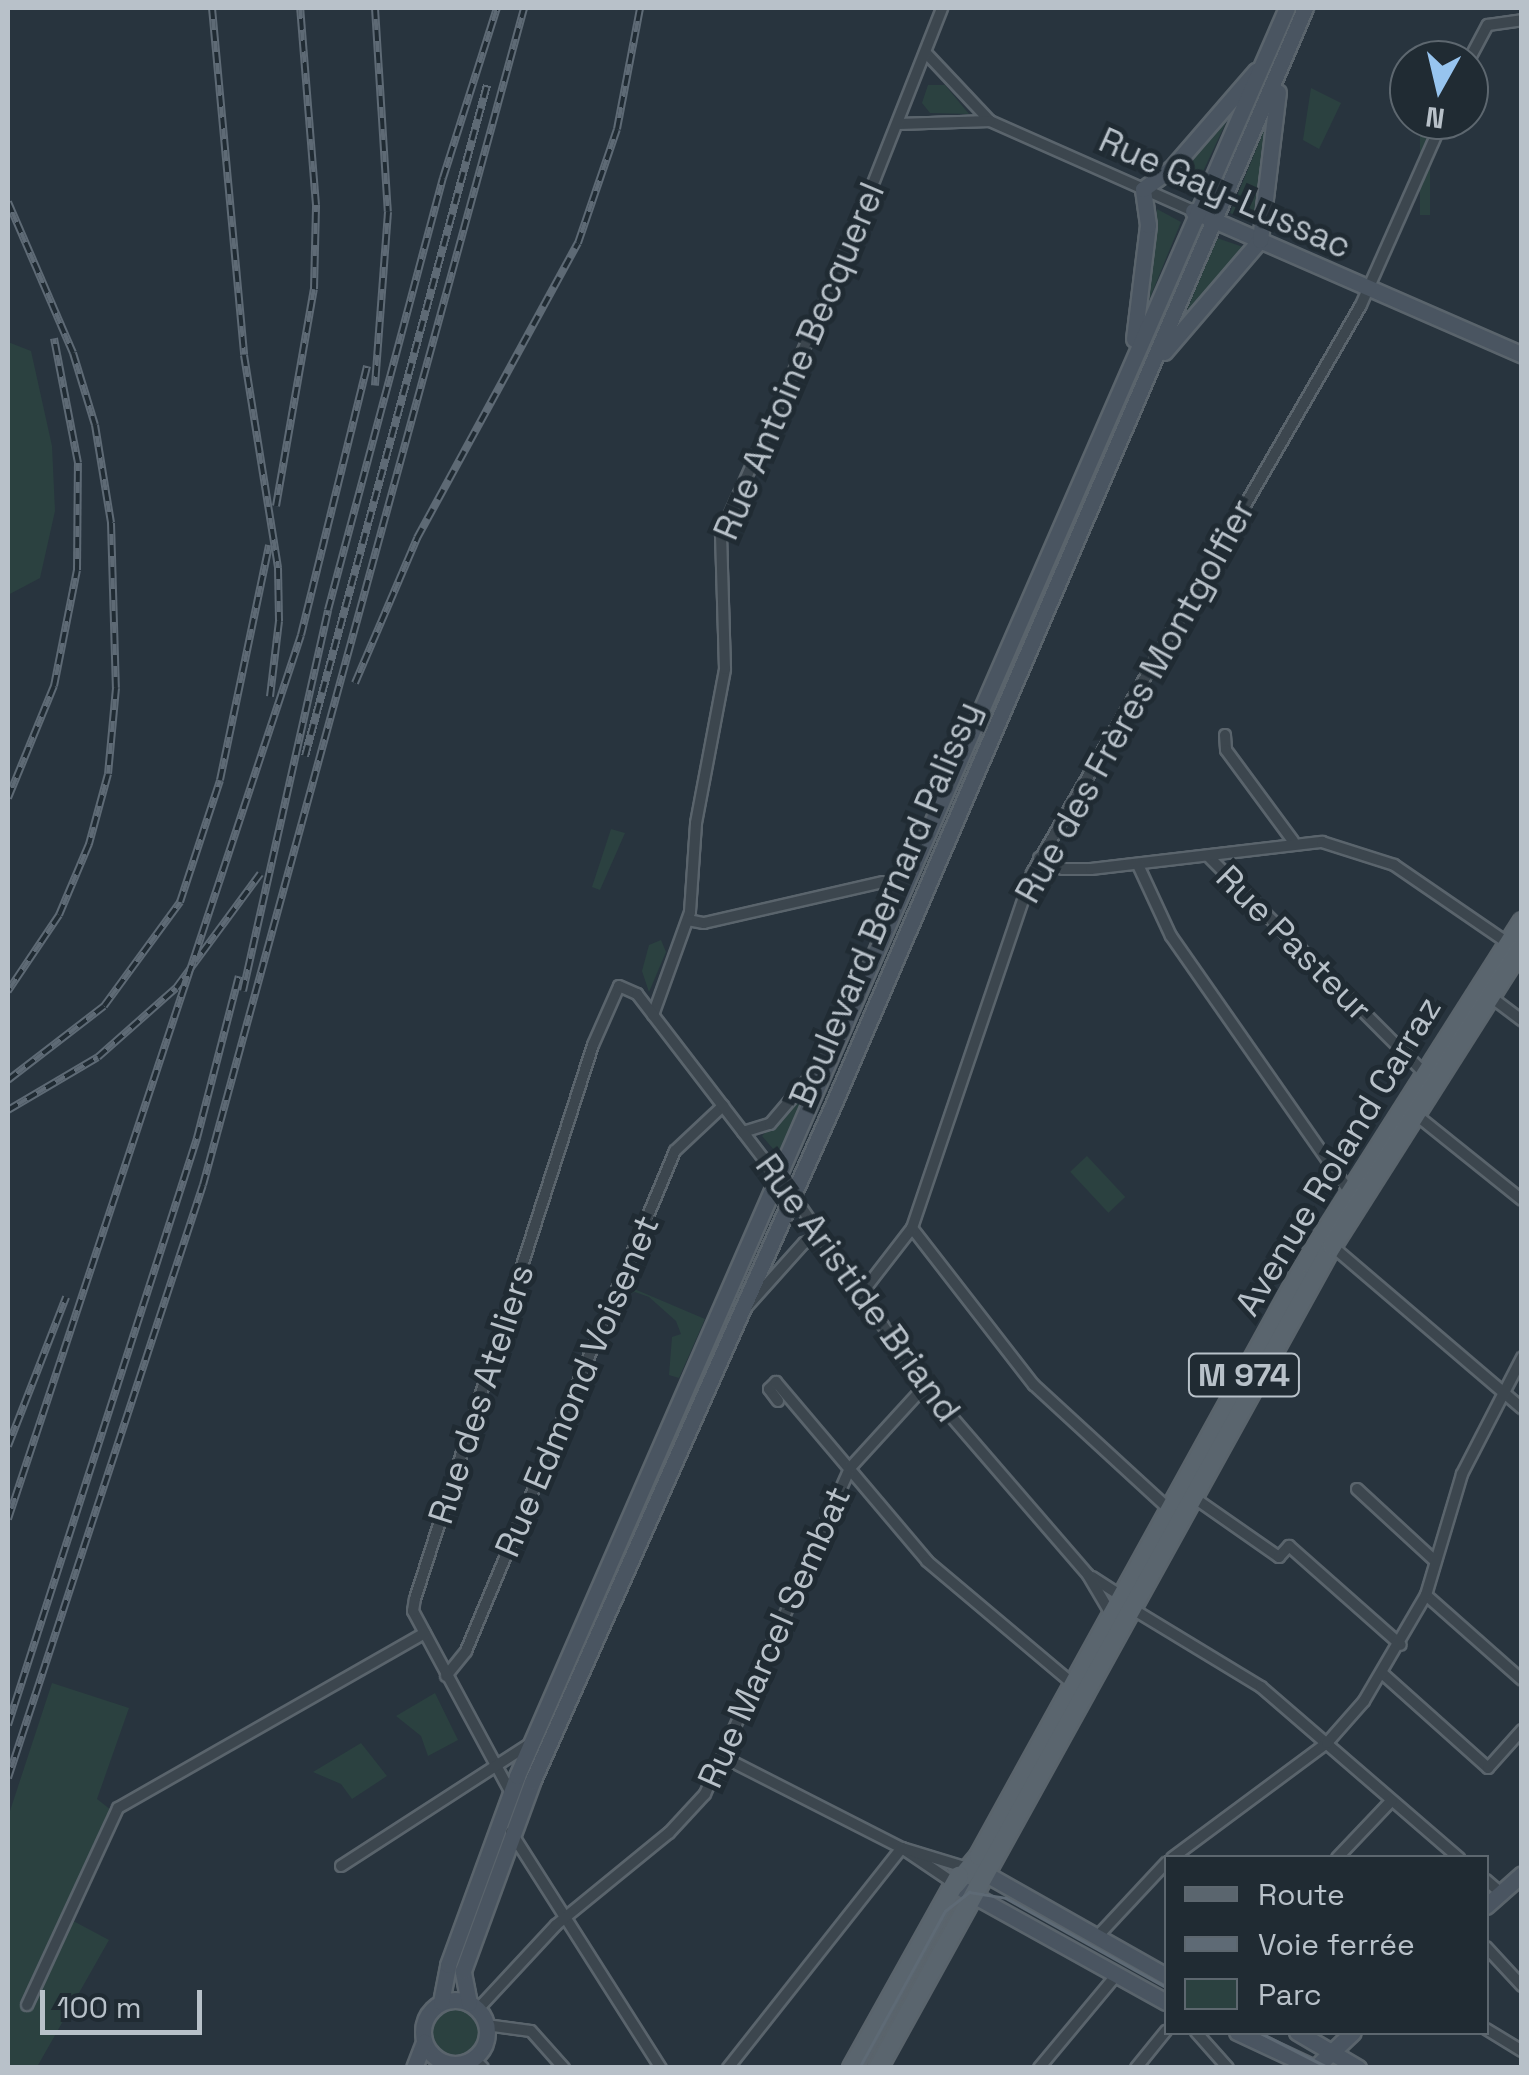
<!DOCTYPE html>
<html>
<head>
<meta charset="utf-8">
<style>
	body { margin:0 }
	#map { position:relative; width:1529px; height:2075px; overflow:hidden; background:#28343e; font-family:"Space Grotesk",sans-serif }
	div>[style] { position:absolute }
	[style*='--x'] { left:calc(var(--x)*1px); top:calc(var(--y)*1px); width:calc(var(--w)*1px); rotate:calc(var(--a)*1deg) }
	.green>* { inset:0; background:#2b4140; transform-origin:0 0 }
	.round { border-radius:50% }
	.roads { filter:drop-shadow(2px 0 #5a646c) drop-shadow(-2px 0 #5a646c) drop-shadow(0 2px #5a646c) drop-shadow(0 -2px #5a646c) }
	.street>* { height:10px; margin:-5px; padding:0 5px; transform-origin:5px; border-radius:5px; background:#3c464e }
	.secondary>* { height:15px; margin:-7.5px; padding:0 7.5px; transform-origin:7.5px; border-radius:7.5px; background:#4a5561 }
	.secondary>.ring { margin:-7.5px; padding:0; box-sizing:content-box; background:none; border:15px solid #4a5561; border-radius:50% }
	.primary>* { height:18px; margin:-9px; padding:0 9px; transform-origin:9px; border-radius:9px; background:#5a656e }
	.tram>* { height:2.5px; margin:-1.25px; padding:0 1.25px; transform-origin:1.25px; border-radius:1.25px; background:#5e6a75 }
	.rail>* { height:8px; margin-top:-4px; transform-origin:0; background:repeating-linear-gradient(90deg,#202b33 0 11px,#5e6a75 0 22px); box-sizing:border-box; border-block:2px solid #5e6a75 }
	span { translate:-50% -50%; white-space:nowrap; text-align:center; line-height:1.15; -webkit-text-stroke:10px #202b33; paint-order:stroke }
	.shield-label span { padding:2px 8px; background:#202b33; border:2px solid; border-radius:8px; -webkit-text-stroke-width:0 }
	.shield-label { font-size:32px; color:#b8c1c9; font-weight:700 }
	.street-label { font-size:35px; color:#b8c1c9 }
	.frame { position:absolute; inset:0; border:10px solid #b8c1c9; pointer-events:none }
	.legend { position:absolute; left:1164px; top:1855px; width:325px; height:180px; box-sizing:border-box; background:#202b33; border:2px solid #5d676f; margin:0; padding:12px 18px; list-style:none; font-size:30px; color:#b8c1c9 }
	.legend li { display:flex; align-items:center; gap:20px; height:50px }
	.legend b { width:50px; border:2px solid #5d676f }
	.north { position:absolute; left:1389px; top:40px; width:100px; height:100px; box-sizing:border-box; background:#202b33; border:2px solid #5d676f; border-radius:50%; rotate:188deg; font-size:28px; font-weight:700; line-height:40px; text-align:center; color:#b8c1c9 }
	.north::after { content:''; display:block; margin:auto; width:35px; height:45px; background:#97c4ef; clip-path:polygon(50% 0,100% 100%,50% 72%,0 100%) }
	.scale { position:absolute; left:40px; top:1990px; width:162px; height:45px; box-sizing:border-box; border:5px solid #b8c1c9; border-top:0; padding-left:12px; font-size:30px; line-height:35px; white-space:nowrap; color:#b8c1c9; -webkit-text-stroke:8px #202b33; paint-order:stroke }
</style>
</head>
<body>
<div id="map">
	<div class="green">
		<i style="clip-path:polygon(928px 85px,945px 85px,969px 114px,930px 113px,922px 103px)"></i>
		<i style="clip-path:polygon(1311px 88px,1341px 103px,1319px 149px,1303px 140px)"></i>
		<i style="clip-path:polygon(1236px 101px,1192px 195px,1165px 182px)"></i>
		<i style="clip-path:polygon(1271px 113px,1256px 223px,1230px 213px)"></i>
		<i style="left:1420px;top:120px;width:10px;height:95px"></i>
		<i style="clip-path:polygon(1157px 209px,1181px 222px,1140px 322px)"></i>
		<i style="clip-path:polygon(1217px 238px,1246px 248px,1179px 329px)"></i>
		<i style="clip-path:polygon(8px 342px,31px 351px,52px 446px,55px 511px,40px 578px,8px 595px)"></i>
		<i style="clip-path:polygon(611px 829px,625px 833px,600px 890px,592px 887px)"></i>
		<i style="clip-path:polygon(661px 940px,666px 952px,649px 992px,642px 971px,649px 945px)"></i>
		<i style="clip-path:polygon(812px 1085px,780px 1157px,762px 1136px)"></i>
		<i style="left:1087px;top:1156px;width:56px;height:23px;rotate:47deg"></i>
		<i style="clip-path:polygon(625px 1285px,705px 1319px,679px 1378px,669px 1375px,672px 1337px,681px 1334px,676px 1321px,649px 1297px,635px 1292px,622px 1297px)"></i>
		<i style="clip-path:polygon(52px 1683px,129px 1708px,97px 1799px,111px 1810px,62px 1915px,109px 1940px,37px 2067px,8px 2068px,8px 1817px)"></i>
		<i style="clip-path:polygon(435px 1693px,458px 1740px,428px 1756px,421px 1736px,396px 1716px)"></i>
		<i style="clip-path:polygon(361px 1743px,387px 1776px,352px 1799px,341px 1784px,313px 1772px)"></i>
		<i class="round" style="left:430px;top:2007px;width:50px;height:50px"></i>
	</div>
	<div class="roads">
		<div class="street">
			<i style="--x:926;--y:53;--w:93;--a:46.7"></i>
			<i style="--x:990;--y:121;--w:222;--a:23.9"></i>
			<i style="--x:1469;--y:60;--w:40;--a:-62"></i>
			<i style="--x:1488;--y:25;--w:34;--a:-8"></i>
			<i style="--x:898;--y:124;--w:92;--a:-1.9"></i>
			<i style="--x:1225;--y:735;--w:15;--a:86"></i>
			<i style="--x:1226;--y:750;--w:113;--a:53.6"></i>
			<i style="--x:1208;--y:856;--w:305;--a:45.1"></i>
			<i style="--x:1039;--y:858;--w:26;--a:25"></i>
			<i style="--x:1063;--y:869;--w:28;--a:0"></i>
			<i style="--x:1091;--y:869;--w:233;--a:-6.7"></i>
			<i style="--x:1322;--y:842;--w:76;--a:17.7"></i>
			<i style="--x:1394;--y:865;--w:138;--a:34.4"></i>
			<i style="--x:1138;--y:865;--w:78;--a:65.1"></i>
			<i style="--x:1171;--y:936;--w:311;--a:55.1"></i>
			<i style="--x:688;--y:920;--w:16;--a:11"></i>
			<i style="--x:704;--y:923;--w:184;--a:-12.9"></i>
			<i style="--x:1491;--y:997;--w:39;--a:37"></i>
			<i style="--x:653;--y:1015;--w:109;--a:-70.2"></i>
			<i style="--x:690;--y:912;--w:89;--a:-86.1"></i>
			<i style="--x:696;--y:823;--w:157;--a:-79.3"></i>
			<i style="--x:725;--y:669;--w:135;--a:-91.7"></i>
			<i style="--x:721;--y:534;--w:284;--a:-65.9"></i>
			<i style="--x:837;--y:275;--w:287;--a:-68.5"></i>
			<i style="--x:1415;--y:1114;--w:137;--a:38.8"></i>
			<i style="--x:743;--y:1132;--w:28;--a:-17"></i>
			<i style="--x:770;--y:1124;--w:87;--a:-49.7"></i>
			<i style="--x:912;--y:1228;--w:199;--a:52.2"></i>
			<i style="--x:1034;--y:1385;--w:183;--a:42.6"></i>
			<i style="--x:1332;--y:1246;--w:250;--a:40.5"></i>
			<i style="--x:861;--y:1294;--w:83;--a:-52.3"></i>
			<i style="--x:912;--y:1228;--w:375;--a:-71.3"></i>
			<i style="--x:1032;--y:873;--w:656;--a:-59.92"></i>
			<i style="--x:1361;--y:305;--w:202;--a:-66.1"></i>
			<i style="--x:744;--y:1310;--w:90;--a:-48.2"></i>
			<i style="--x:804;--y:1243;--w:19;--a:-21"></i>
			<i style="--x:778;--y:1401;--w:15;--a:-127"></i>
			<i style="--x:769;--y:1389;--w:10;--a:-45"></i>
			<i style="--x:776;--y:1382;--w:234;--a:49.8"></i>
			<i style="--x:927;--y:1561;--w:189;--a:40.1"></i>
			<i style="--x:1357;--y:1489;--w:106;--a:42.7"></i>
			<i style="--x:1193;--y:1497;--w:105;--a:34.9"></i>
			<i style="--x:1279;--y:1557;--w:15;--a:-48"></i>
			<i style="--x:1289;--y:1546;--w:149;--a:41.5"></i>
			<i style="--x:1092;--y:1577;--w:35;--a:33"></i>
			<i style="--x:1426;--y:1595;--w:128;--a:41.5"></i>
			<i style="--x:1131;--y:1608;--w:152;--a:31.3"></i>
			<i style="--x:1261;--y:1687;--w:262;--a:40.8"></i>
			<i style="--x:1383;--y:1674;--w:141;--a:41.8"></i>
			<i style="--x:1488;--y:1768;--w:51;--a:-48.2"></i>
			<i style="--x:446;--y:1676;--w:32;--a:-51"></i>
			<i style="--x:466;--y:1651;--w:542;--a:-67.32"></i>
			<i style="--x:675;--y:1151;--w:66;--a:-43.2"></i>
			<i style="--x:725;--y:1758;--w:199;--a:27"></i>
			<i style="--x:902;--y:1848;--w:64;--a:34.2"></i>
			<i style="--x:512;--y:1795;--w:209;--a:-118.3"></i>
			<i style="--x:413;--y:1611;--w:12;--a:-81"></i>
			<i style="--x:415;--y:1599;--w:582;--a:-72.19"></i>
			<i style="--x:593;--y:1045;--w:64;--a:-66.2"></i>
			<i style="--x:619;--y:986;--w:20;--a:24"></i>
			<i style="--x:637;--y:994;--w:272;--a:52.5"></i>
			<i style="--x:803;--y:1210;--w:214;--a:55.3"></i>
			<i style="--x:925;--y:1386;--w:250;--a:49.2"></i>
			<i style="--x:1088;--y:1575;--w:45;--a:59.5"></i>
			<i style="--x:511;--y:1832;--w:280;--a:57.6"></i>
			<i style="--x:902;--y:1848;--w:72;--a:16.9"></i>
			<i style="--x:1172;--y:1858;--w:193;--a:-36.6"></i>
			<i style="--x:1327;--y:1743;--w:56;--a:-48.6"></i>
			<i style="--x:1364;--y:1701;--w:123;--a:-59.7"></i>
			<i style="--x:1426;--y:1595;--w:126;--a:-73.4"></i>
			<i style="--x:1462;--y:1474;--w:131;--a:-62.7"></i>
			<i style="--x:1337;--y:1858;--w:79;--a:-46.5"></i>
			<i style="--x:341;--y:1866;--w:223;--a:-32.9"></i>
			<i style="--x:1486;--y:1880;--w:18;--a:41"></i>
			<i style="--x:1096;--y:1938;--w:103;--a:-47"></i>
			<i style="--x:1486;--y:1947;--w:53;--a:47.3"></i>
			<i style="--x:27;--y:2005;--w:217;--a:-65.2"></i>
			<i style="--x:118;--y:1808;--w:353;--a:-29.7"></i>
			<i style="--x:478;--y:2009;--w:115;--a:-47.1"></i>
			<i style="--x:556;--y:1925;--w:146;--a:-39.2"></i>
			<i style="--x:669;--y:1833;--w:53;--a:-47.3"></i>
			<i style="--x:705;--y:1794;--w:357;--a:-66"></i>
			<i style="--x:850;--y:1468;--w:111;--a:-47.6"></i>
			<i style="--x:486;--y:2025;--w:45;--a:7.6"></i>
			<i style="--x:531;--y:2031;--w:50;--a:48.3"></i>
			<i style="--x:1486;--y:2029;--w:42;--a:31.4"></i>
			<i style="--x:1196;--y:2032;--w:48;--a:48.4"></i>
			<i style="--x:473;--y:2058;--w:14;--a:45"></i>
			<i style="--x:728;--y:2068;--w:280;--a:-51.7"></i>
			<i style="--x:1039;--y:2068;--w:117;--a:-50.2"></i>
			<i style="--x:1136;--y:2068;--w:48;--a:-51"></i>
		</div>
		<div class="secondary">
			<i style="--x:1193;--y:211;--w:359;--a:23.6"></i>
			<i style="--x:1134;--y:339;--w:115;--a:-83"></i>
			<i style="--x:1148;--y:225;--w:36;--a:-98"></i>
			<i style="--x:1143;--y:189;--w:34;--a:-36"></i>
			<i style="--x:1171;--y:169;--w:130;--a:-49.1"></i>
			<i style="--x:1164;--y:352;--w:148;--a:-49.4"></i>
			<i style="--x:1260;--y:240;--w:149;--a:-83.1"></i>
			<i style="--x:986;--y:1874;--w:207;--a:29.5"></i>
			<i style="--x:955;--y:1885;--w:241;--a:29"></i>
			<i style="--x:1486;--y:1906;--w:48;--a:-41.6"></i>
			<i class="ring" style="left:423px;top:2000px;width:49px;height:49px"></i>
			<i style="--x:441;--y:2002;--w:38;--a:-79"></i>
			<i style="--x:448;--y:1965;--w:201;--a:-69.9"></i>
			<i style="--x:517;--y:1776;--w:1928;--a:-66.47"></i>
			<i style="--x:469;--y:2003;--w:33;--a:-101"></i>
			<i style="--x:463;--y:1971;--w:201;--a:-69.9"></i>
			<i style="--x:532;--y:1782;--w:741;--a:-66.03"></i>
			<i style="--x:833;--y:1105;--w:1194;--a:-66.72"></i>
			<i style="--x:1237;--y:2032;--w:85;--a:25.1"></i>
			<i style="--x:1297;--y:2032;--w:71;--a:30.5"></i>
			<i style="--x:414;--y:2068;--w:28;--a:-69"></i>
			<i style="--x:1315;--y:2068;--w:52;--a:-43.5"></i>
		</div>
		<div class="primary">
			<i style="--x:955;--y:1885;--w:38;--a:-50"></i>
			<i style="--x:979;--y:1856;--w:677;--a:-61.13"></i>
			<i style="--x:1306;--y:1263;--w:404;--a:-57.6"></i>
			<i style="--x:852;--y:2068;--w:220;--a:-60.9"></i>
			<i style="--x:878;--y:2068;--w:939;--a:-61.09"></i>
			<i style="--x:1332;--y:1246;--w:354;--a:-57.6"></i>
		</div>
	</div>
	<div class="tram">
		<i style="--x:1259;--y:2032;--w:79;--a:27.2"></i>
		<i style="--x:859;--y:2068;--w:179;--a:-61.3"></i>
		<i style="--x:945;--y:1911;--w:31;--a:-38"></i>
		<i style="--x:969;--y:1892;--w:37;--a:9"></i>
		<i style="--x:1006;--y:1898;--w:183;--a:29.1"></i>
	</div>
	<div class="rail">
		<i style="--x:212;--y:8;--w:348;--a:84.7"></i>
		<i style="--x:244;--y:355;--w:216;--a:80.9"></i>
		<i style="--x:278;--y:568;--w:53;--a:88.9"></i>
		<i style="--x:279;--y:621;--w:76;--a:96.8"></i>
		<i style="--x:375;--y:8;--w:204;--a:86.4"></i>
		<i style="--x:388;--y:212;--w:174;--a:94.3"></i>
		<i style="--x:8;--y:202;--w:164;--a:66.7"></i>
		<i style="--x:73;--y:353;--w:75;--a:73"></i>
		<i style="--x:95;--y:425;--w:99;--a:80.7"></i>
		<i style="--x:111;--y:523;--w:165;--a:88.3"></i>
		<i style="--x:116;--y:688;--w:86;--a:95.3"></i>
		<i style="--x:108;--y:774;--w:73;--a:105.2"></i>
		<i style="--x:89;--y:844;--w:77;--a:112.9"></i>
		<i style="--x:59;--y:915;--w:92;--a:123.9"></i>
		<i style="--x:276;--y:506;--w:220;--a:-80.1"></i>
		<i style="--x:314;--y:289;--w:84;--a:-88.6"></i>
		<i style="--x:316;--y:205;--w:198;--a:-94.6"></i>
		<i style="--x:355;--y:683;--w:158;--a:-66.8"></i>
		<i style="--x:417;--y:538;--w:336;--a:-61.4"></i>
		<i style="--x:578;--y:243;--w:120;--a:-71.1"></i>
		<i style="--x:617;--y:129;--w:123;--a:-79.2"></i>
		<i style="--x:305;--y:756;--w:695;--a:-74.82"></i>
		<i style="--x:8;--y:798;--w:121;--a:-67.7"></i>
		<i style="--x:54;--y:686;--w:118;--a:-78.8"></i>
		<i style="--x:77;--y:570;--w:107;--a:-89.5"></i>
		<i style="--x:78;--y:463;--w:127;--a:-100.9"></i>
		<i style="--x:243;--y:991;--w:390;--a:-77.4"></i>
		<i style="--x:328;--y:610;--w:447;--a:-75.1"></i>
		<i style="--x:443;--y:178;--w:178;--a:-72.4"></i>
		<i style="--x:8;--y:1080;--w:121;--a:-37.6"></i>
		<i style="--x:104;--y:1006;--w:129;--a:-53.8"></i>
		<i style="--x:180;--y:902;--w:128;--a:-71.8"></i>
		<i style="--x:220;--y:780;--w:240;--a:-78.2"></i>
		<i style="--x:8;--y:1110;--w:104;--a:-30.5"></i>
		<i style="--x:98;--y:1057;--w:104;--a:-41.5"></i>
		<i style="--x:176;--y:988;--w:142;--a:-53.6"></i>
		<i style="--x:8;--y:1446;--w:160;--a:-68.7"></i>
		<i style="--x:8;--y:1519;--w:931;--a:-71.66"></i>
		<i style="--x:301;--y:635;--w:277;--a:-76.2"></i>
		<i style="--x:8;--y:1725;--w:617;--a:-72.15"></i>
		<i style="--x:197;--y:1138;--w:167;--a:-75.5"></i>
		<i style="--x:8;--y:1778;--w:624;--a:-71.8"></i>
		<i style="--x:203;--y:1185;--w:1220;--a:-74.74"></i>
	</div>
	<div class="shield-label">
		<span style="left:1244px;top:1375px">M 974</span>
	</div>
	<div class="street-label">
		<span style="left:1225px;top:193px;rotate:24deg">Rue Gay-Lussac</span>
		<span style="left:799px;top:361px;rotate:-67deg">Rue Antoine Becquerel</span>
		<span style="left:1135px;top:701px;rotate:-61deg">Rue des Frères Montgolfier</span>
		<span style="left:885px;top:904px;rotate:-67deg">Boulevard Bernard Palissy</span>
		<span style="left:1294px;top:943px;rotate:45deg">Rue Pasteur</span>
		<span style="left:1338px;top:1156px;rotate:-59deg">Avenue Roland Carraz</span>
		<span style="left:858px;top:1288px;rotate:54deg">Rue Aristide Briand</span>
		<span style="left:577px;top:1386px;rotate:-67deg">Rue Edmond Voisenet</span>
		<span style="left:481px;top:1394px;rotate:-72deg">Rue des Ateliers</span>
		<span style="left:774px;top:1637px;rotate:-66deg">Rue Marcel Sembat</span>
	</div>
	<div class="frame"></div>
	<ul class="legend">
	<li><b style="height:12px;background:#5a656e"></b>Route</li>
	<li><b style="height:12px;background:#5e6a75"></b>Voie ferrée</li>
	<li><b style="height:28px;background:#2b4140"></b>Parc</li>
	</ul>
	<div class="north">N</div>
	<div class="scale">100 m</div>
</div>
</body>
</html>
